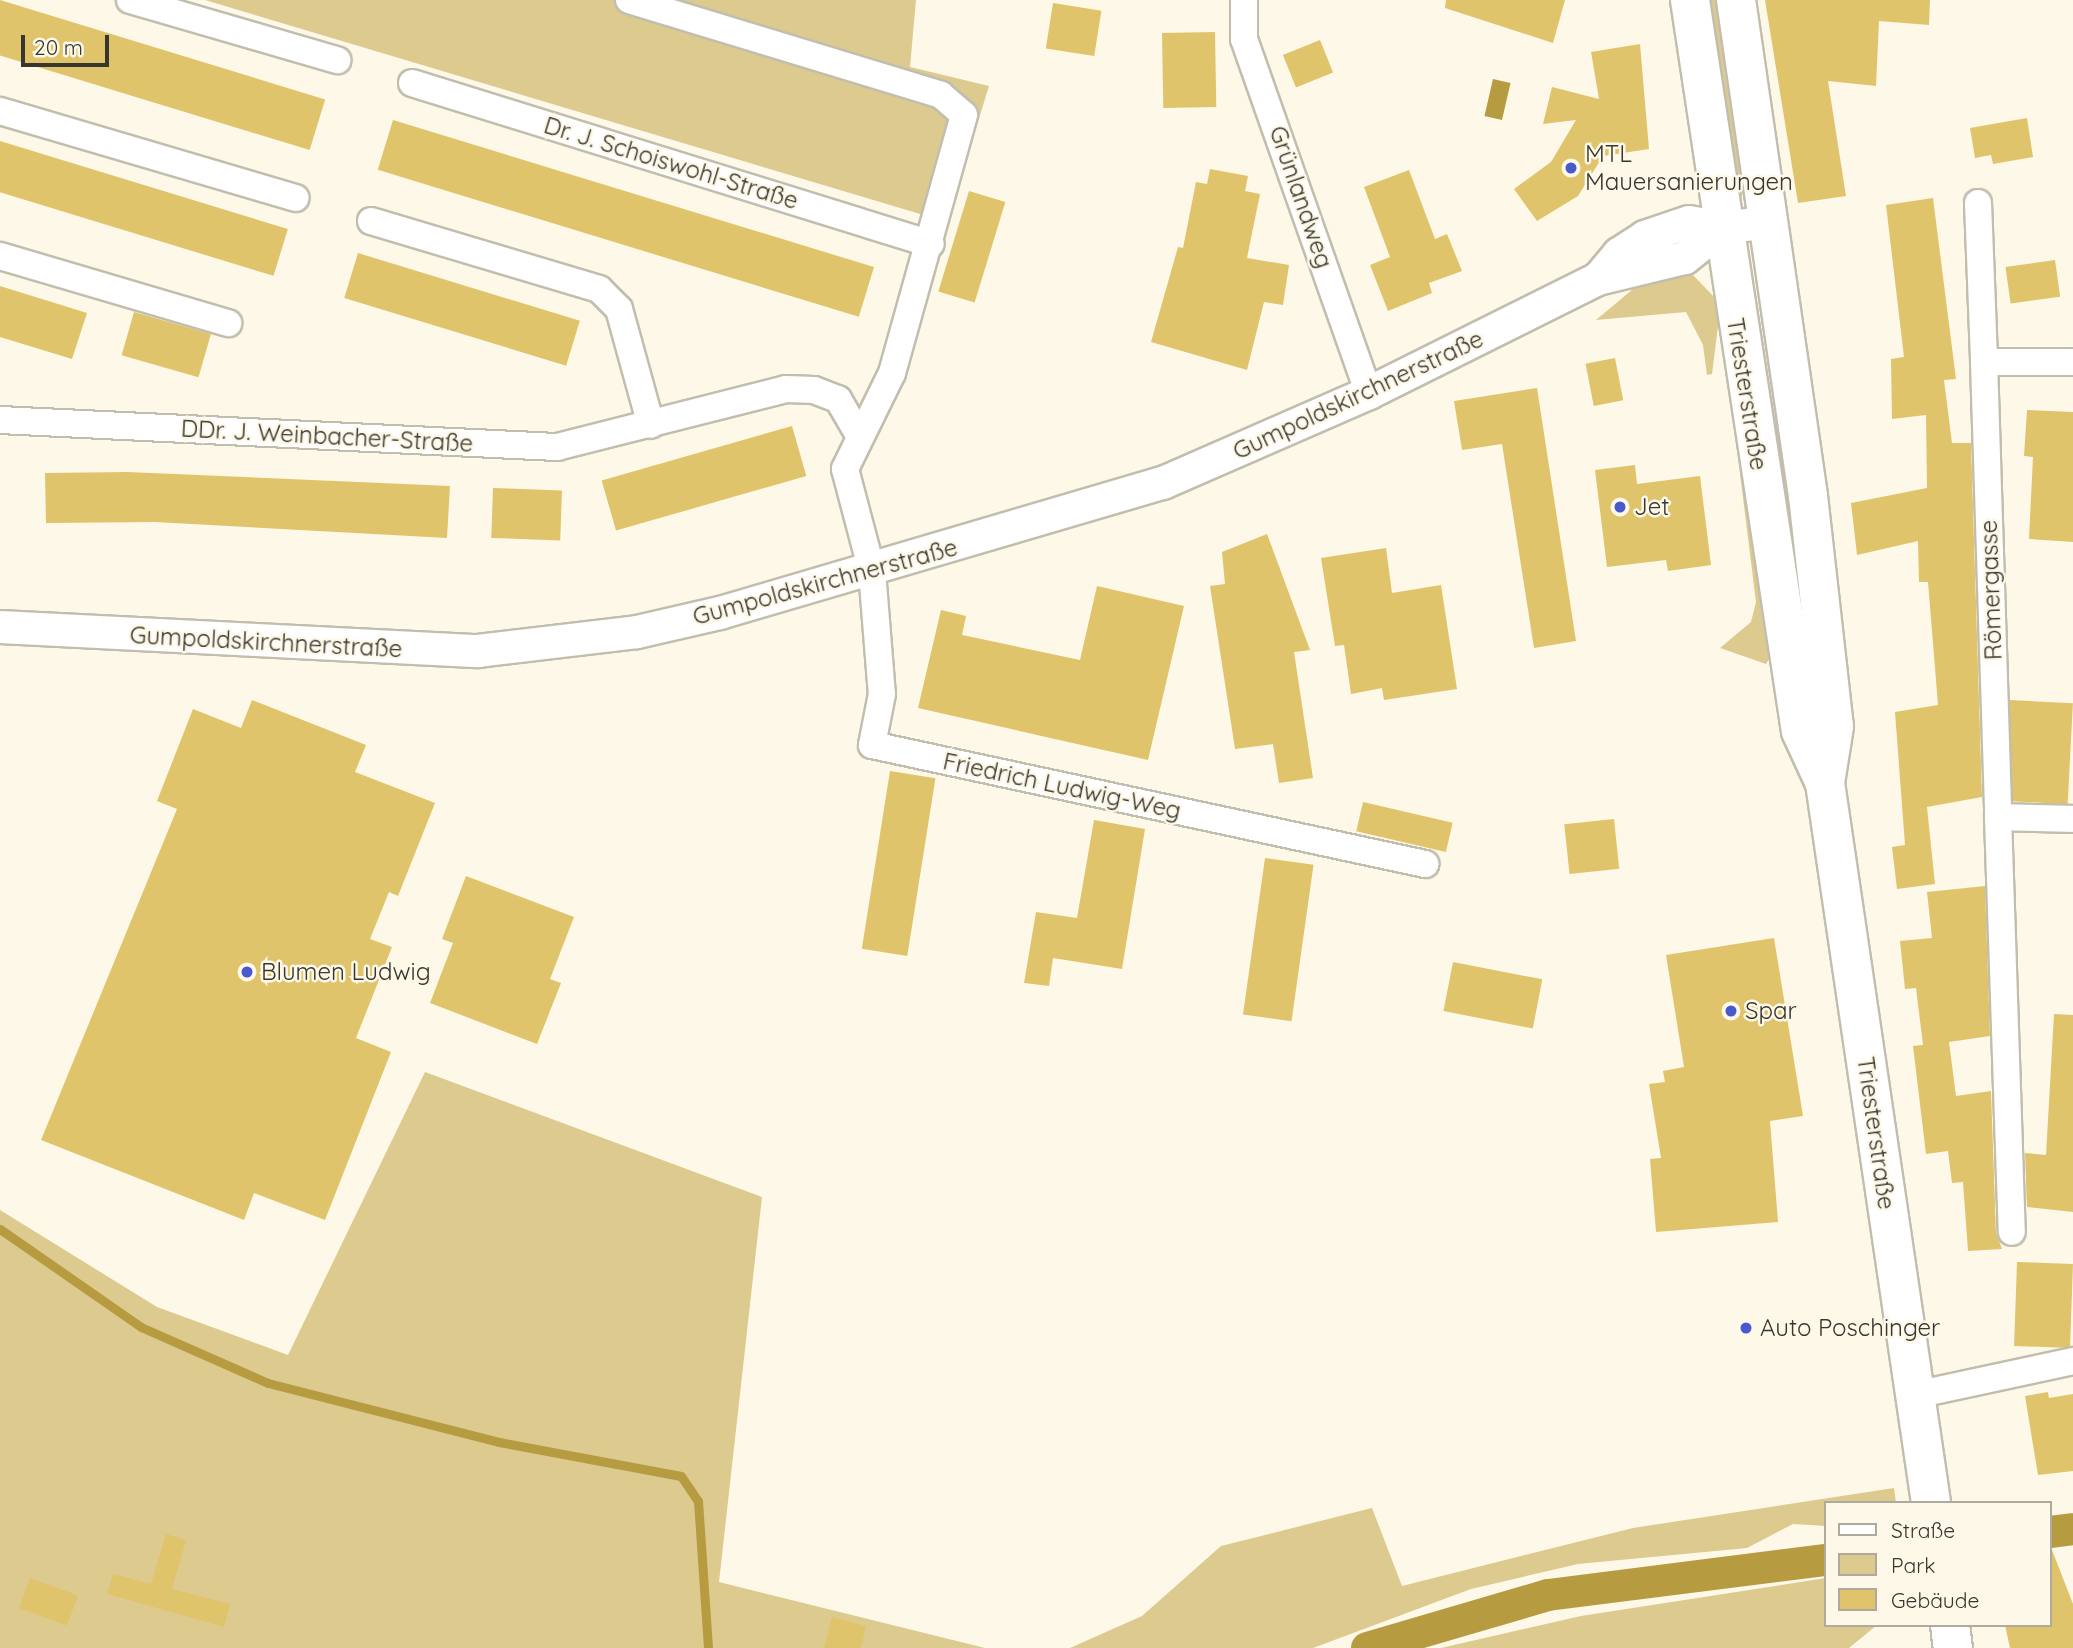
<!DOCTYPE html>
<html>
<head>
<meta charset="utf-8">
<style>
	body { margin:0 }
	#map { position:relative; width:2073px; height:1648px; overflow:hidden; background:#fdf8e8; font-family:Quicksand,sans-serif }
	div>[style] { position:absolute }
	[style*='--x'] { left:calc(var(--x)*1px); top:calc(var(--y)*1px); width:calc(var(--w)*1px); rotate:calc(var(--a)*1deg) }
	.green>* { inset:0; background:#ddca8f }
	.water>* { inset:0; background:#b69b41; transform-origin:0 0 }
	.stream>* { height:9px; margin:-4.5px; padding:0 4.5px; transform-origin:4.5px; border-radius:4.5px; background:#b69b41 }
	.canal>* { height:32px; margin:-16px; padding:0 16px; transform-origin:16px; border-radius:16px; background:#b69b41 }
	.building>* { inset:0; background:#e0c46b; transform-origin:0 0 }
	.roads { filter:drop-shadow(2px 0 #c2beae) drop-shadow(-2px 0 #c2beae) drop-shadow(0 2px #c2beae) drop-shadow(0 -2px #c2beae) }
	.minor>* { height:26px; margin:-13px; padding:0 13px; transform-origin:13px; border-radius:13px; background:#fff }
	.tertiary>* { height:32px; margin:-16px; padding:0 16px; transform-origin:16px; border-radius:16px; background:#fff }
	.primary>* { height:38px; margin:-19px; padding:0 19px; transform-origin:19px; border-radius:19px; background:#fff }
	.dots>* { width:19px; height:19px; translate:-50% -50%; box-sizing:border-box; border:4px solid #fdf8e8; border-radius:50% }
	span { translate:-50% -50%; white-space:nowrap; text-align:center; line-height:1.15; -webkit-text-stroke:5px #fdf8e8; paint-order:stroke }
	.poi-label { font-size:24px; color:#37362f }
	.left { translate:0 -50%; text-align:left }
	.street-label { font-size:24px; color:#37362f }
	.legend { position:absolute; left:1824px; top:1501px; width:228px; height:126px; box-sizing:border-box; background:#fdf8e8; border:2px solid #aeaa9e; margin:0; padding:9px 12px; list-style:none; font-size:21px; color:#37362f }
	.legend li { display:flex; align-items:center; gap:14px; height:35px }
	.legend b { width:35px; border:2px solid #aeaa9e }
	.scale { position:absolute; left:21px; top:35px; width:88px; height:32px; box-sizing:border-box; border:4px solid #37362f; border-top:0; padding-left:9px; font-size:21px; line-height:24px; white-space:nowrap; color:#37362f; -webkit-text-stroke:5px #fdf8e8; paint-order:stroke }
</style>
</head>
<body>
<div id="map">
	<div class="green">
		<i style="clip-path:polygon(205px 0,916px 0,910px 67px,989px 86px,947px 222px)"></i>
		<i style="clip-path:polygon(1705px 0,1719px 0,1747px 180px,1740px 202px)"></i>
		<i style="clip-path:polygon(1679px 271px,1693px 275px,1716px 299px,1719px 318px,1712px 374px,1707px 375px,1703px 345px,1686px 312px,1596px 320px,1645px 279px)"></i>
		<i style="clip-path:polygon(1761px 362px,1783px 449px,1804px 597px,1800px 625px)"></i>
		<i style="clip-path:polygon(1734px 426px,1771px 656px,1766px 664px,1720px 648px,1751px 622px,1756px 602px)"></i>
		<i style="clip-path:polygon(425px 1072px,762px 1197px,719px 1582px,985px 1648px,0 1648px,0 1210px,157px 1307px,288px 1355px)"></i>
		<i style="clip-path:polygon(1894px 1488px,1896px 1503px,1826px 1503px,1826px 1526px,1793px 1524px,1747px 1548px,1578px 1564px,1471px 1589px,1313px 1648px,1070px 1648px,1142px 1616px,1221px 1546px,1372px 1508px,1402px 1586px,1633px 1528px)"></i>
		<i style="clip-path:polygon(1826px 1578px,1826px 1625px,1877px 1625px,1849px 1648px,1441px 1648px,1581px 1616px)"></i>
	</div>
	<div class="water">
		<i style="left:1493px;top:79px;width:18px;height:38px;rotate:13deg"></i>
	</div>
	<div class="stream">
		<i style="--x:0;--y:1229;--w:172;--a:34.8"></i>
		<i style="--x:141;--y:1327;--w:139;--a:23.8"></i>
		<i style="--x:268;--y:1383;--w:238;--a:14.3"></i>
		<i style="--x:499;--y:1442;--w:185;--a:10.6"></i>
		<i style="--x:681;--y:1476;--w:30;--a:56"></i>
		<i style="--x:698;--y:1501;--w:147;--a:86.1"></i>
	</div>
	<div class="canal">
		<i style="--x:2050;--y:1532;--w:23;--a:-7"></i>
		<i style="--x:1367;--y:1648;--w:189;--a:-16.3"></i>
		<i style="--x:1548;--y:1595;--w:280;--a:-7.2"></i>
	</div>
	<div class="building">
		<i style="left:0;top:0;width:340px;height:53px;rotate:17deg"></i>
		<i style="clip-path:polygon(1446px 0,1565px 0,1553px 43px,1445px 8px)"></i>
		<i style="clip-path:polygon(1765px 0,1930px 0,1929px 25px,1879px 21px,1876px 86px,1828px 81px,1846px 196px,1798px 203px)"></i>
		<i style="left:1053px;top:3px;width:49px;height:46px;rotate:9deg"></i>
		<i style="left:1215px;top:32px;width:75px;height:53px;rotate:89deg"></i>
		<i style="left:1320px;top:40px;width:35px;height:40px;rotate:68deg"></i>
		<i style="clip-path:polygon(1640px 44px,1649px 149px,1603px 156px,1578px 196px,1537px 221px,1514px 189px,1551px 162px,1576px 120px,1543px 124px,1552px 87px,1599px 99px,1591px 52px)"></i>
		<i style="clip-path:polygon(2027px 118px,2033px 157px,1993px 164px,1991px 155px,1975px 158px,1970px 128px)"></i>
		<i style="left:393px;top:120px;width:503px;height:52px;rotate:17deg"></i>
		<i style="left:0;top:141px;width:301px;height:49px;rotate:17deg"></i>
		<i style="clip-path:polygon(1210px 169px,1248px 176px,1245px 191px,1260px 194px,1247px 258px,1289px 265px,1283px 305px,1264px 302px,1247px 370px,1151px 342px,1178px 247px,1183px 248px,1196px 182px,1207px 184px)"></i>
		<i style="clip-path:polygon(1409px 170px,1435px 239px,1447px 234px,1462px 271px,1429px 283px,1432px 293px,1388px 311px,1370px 265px,1390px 257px,1364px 187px)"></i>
		<i style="left:969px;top:191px;width:38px;height:105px;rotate:17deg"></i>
		<i style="clip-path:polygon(1933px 198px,1956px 379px,1944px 380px,1952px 443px,1971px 443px,1982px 797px,1927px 807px,1935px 884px,1897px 889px,1892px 847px,1905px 845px,1895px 712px,1938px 705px,1928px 582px,1919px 582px,1918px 541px,1857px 555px,1851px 503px,1927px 488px,1926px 415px,1892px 419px,1891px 359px,1904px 357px,1886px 205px)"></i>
		<i style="left:358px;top:253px;width:232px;height:47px;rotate:17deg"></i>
		<i style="left:2055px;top:260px;width:37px;height:50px;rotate:82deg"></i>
		<i style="clip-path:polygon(0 286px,87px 313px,72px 359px,0 337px)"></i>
		<i style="left:134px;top:312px;width:80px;height:45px;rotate:16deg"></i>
		<i style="left:1615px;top:358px;width:43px;height:30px;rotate:79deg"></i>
		<i style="clip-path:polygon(1537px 388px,1576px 641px,1534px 648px,1502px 444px,1462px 450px,1454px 401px)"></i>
		<i style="clip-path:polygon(2027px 410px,2073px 412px,2073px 542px,2029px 539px,2033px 457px,2024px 456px)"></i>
		<i style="left:792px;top:426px;width:52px;height:198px;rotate:74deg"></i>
		<i style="clip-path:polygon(1635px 465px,1637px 484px,1700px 476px,1711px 565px,1668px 571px,1666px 560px,1607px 567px,1595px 470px)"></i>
		<i style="clip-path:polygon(128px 472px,450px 486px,447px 538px,155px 522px,46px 523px,45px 473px)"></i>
		<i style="left:493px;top:488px;width:69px;height:50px;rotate:2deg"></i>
		<i style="clip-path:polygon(1267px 534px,1310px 650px,1294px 652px,1313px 778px,1279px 783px,1273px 744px,1235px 749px,1210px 586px,1225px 584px,1222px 552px)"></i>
		<i style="clip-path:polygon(1386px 548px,1392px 593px,1441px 585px,1457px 689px,1384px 700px,1382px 688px,1351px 694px,1344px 645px,1335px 646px,1321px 558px)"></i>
		<i style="clip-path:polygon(1097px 586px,1184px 606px,1148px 760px,918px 708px,941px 610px,966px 616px,962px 635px,1080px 660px)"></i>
		<i style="clip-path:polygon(252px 700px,366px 745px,355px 772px,435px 803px,398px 896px,389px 892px,370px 939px,392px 947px,356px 1038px,391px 1052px,325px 1220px,254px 1193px,244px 1220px,41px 1140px,177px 809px,157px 801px,193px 709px,241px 728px)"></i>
		<i style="left:2010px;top:700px;width:63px;height:101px;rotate:3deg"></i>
		<i style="left:890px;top:771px;width:46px;height:180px;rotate:9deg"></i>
		<i style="left:1363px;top:802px;width:92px;height:30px;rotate:13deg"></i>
		<i style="left:1614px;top:819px;width:50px;height:50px;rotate:84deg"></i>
		<i style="clip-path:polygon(1094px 820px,1145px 829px,1122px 969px,1053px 958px,1049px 986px,1024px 983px,1036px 912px,1077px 918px)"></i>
		<i style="left:1265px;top:858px;width:49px;height:158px;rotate:8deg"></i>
		<i style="clip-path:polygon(466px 876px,574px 917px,550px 979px,561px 983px,537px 1044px,430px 1003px,453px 943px,442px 939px)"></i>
		<i style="clip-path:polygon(1985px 886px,1990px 1036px,1949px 1042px,1956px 1096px,1991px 1091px,1996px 1233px,2002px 1249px,1968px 1251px,1963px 1182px,1952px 1183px,1948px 1151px,1926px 1154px,1913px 1046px,1923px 1045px,1916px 988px,1905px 989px,1900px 941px,1932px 938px,1927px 892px)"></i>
		<i style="clip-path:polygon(1774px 938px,1803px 1116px,1770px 1121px,1778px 1222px,1656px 1232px,1650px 1159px,1661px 1158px,1649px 1084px,1665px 1082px,1663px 1071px,1684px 1067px,1666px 955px)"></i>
		<i style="left:1453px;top:962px;width:91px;height:50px;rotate:11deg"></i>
		<i style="clip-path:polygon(2054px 1014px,2073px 1015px,2073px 1212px,2027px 1207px,2025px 1153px,2046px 1155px)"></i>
		<i style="left:2017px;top:1262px;width:56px;height:84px;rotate:2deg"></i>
		<i style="clip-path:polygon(2048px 1392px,2049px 1398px,2073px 1394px,2073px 1471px,2038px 1475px,2025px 1396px)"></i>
		<i style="clip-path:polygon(166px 1534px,186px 1540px,172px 1589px,230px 1604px,224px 1627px,107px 1594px,113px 1574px,151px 1584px)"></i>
		<i style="clip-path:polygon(2052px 1550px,2073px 1604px,2073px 1648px,2010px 1648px,2005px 1625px,2050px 1625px)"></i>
		<i style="left:30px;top:1578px;width:51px;height:32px;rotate:20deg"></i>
		<i style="clip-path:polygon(832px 1617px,866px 1626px,861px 1648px,824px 1648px)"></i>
	</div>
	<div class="roads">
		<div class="minor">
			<i style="--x:130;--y:0;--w:216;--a:16.2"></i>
			<i style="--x:629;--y:0;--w:326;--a:16.9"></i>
			<i style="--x:941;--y:95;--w:30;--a:41"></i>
			<i style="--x:964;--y:115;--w:268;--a:105.6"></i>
			<i style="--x:892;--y:373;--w:107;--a:116.1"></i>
			<i style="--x:845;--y:469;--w:106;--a:75.2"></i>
			<i style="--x:872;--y:571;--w:123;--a:85.4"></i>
			<i style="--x:882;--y:694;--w:52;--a:101.1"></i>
			<i style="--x:872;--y:745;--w:566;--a:12.14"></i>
			<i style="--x:1244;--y:0;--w:39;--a:90"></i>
			<i style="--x:1244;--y:39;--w:375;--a:70.6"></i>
			<i style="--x:412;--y:83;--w:543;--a:17.23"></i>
			<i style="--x:0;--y:111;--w:308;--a:16.4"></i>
			<i style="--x:1978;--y:203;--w:159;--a:87.8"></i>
			<i style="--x:371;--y:221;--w:238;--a:16.6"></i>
			<i style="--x:599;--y:289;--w:28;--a:45"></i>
			<i style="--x:619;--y:309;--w:120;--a:74.6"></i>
			<i style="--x:0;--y:256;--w:238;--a:16.4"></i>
			<i style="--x:2073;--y:362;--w:89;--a:180"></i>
			<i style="--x:1984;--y:362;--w:455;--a:88.2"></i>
			<i style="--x:1998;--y:817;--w:75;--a:1.5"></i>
			<i style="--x:0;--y:420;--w:558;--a:2.78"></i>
			<i style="--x:557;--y:447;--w:236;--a:-14.2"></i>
			<i style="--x:786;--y:389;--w:28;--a:2"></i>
			<i style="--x:814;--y:390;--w:26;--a:21"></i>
			<i style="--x:838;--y:399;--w:44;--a:59.9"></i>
			<i style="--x:1998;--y:817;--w:415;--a:88.1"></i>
			<i style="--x:1915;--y:1395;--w:162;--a:-12.1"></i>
		</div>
		<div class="tertiary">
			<i style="--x:1598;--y:279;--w:33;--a:-50"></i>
			<i style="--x:1619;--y:254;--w:31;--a:-33"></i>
			<i style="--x:1645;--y:237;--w:46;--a:-18.8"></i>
			<i style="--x:1689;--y:222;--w:34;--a:10"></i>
			<i style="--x:1722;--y:228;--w:47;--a:-7.3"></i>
			<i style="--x:0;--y:627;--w:479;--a:2.9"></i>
			<i style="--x:478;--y:651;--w:160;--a:-6.8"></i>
			<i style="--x:637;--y:632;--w:85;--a:-12.9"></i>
			<i style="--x:720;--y:613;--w:462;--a:-16.4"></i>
			<i style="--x:1163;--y:483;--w:225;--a:-23.6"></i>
			<i style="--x:1369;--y:393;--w:256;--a:-26.5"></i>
			<i style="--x:1598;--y:279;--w:89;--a:-13.6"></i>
			<i style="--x:1685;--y:258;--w:48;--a:-39"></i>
		</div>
		<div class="primary">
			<i style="--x:1690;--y:0;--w:739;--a:81.37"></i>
			<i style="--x:1801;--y:731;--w:57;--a:65.2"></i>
			<i style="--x:1825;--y:783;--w:728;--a:81.62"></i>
			<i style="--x:1736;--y:0;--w:501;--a:81.74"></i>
			<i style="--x:1808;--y:496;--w:231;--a:83.6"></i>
			<i style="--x:1834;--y:726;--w:58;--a:99"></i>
			<i style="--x:1950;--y:1625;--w:23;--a:83"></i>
		</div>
	</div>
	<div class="dots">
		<i style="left:1571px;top:168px;background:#4859cd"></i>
		<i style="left:1620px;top:507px;background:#4859cd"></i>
		<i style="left:247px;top:972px;background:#4859cd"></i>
		<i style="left:1731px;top:1011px;background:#4859cd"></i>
		<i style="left:1746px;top:1328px;background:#4859cd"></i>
	</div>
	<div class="poi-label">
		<span class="left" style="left:1585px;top:168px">MTL<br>Mauersanierungen</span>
		<span class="left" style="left:1634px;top:507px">Jet</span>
		<span class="left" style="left:261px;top:972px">Blumen Ludwig</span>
		<span class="left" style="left:1745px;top:1011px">Spar</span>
		<span class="left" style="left:1760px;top:1328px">Auto Poschinger</span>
	</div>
	<div class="street-label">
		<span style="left:671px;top:163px;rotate:17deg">Dr. J. Schoiswohl-Straße</span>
		<span style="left:1301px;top:197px;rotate:71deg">Grünlandweg</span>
		<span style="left:1747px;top:394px;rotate:81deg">Triesterstraße</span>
		<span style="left:1358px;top:395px;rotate:-25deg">Gumpoldskirchnerstraße</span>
		<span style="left:327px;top:436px;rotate:3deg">DDr. J. Weinbacher-Straße</span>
		<span style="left:825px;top:582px;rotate:-15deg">Gumpoldskirchnerstraße</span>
		<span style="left:1991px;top:590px;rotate:-92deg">Römergasse</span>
		<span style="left:266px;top:642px;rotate:3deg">Gumpoldskirchnerstraße</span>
		<span style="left:1062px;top:786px;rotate:12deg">Friedrich Ludwig-Weg</span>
		<span style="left:1876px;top:1133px;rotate:82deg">Triesterstraße</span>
	</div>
	<ul class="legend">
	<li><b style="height:9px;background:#fff"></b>Straße</li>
	<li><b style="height:19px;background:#ddca8f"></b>Park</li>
	<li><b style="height:19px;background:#e0c46b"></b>Gebäude</li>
	</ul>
	<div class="scale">20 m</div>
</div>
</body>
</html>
